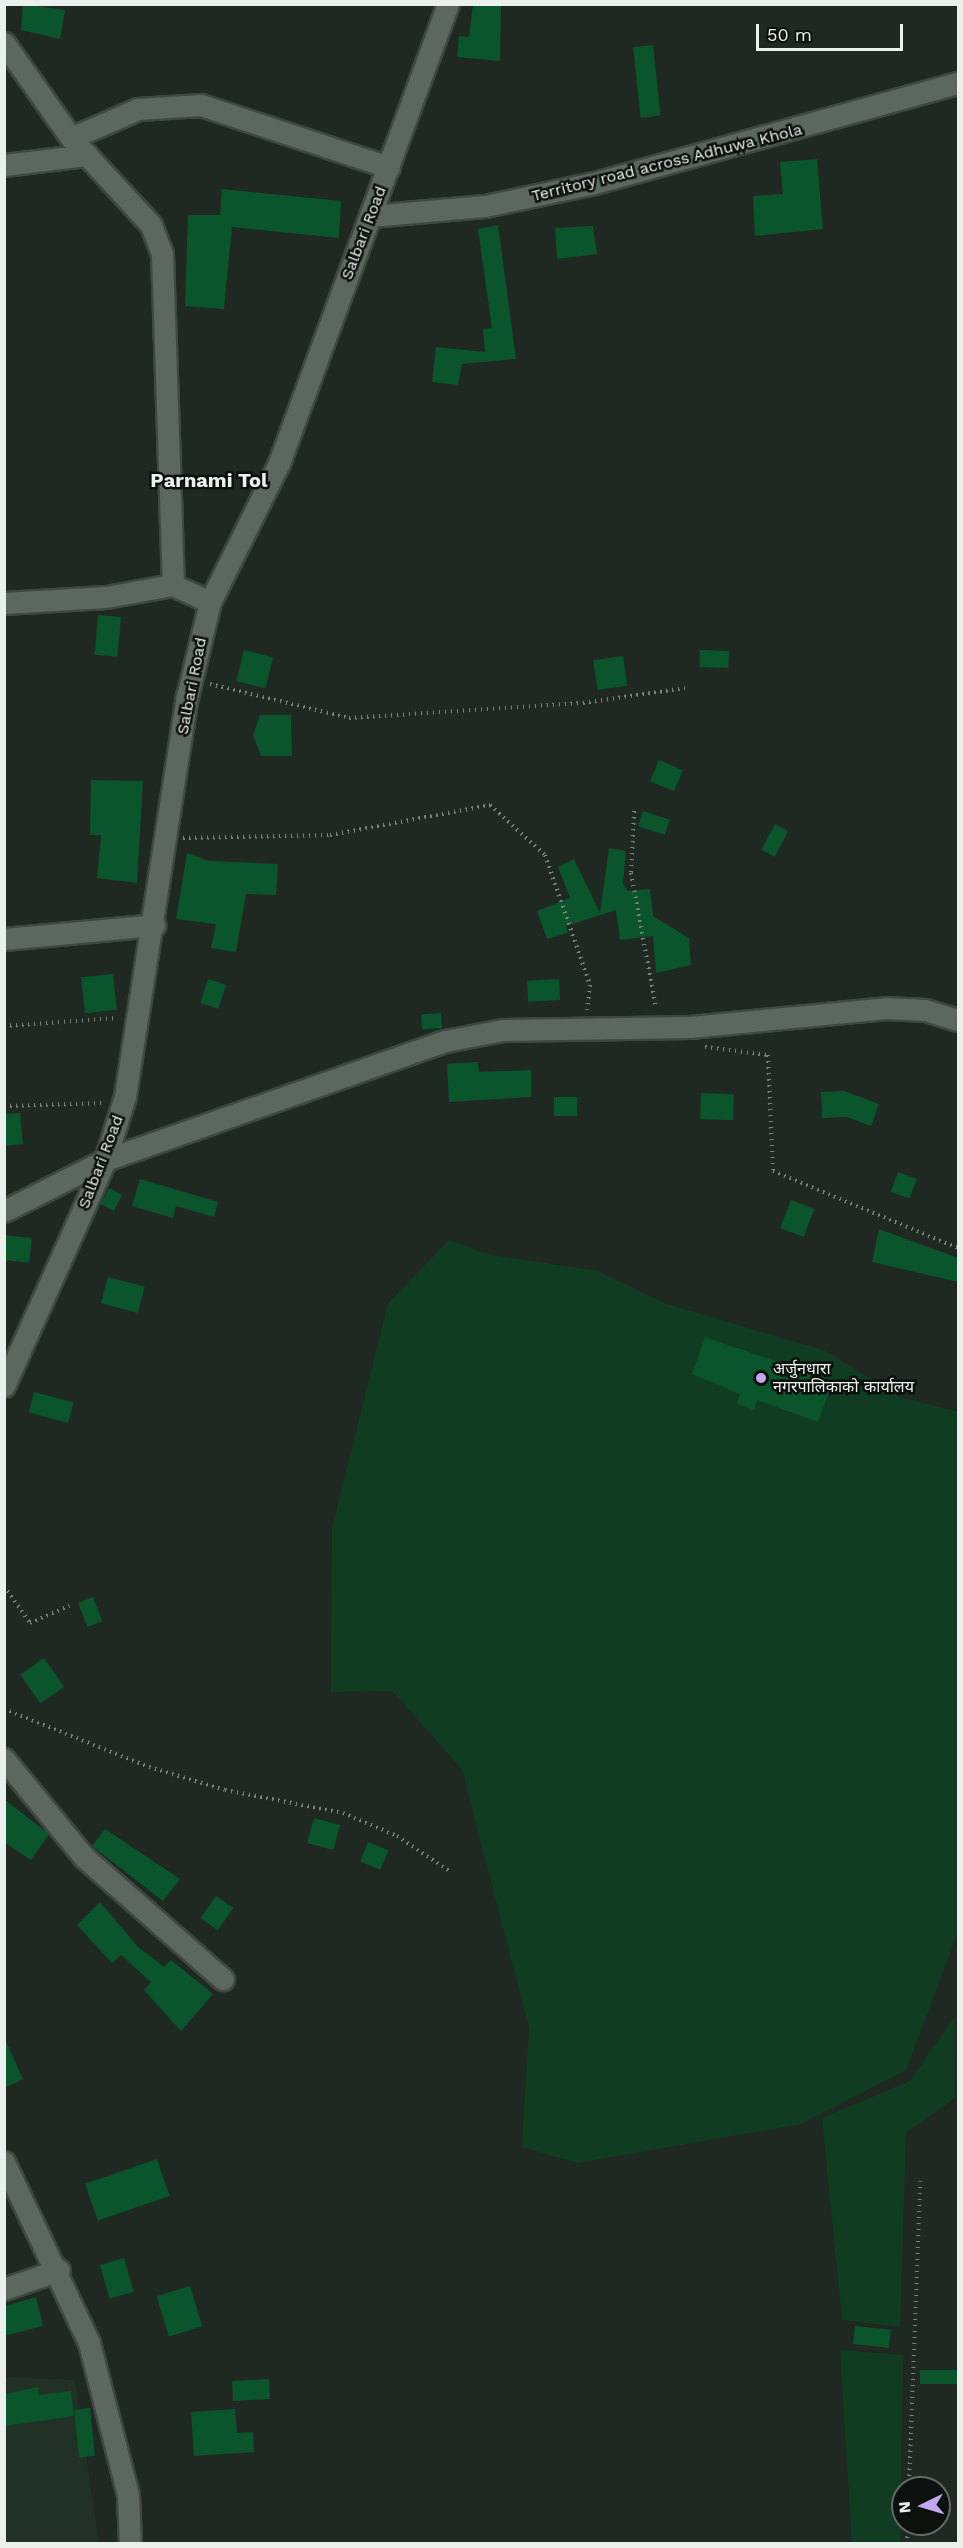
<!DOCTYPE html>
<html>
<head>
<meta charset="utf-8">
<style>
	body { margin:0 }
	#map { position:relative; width:963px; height:2548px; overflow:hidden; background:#1f2922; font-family:"Work Sans","Noto Sans Devanagari",sans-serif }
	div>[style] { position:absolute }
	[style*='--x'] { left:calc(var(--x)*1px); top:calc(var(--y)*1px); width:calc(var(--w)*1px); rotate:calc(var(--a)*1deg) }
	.built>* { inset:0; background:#213125 }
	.green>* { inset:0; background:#103d21 }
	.building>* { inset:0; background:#0a552b; transform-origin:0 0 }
	.path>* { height:4px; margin-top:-2px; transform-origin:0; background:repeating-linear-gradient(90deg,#7a827c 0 1.5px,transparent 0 6px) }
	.roads { filter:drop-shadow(2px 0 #3f4741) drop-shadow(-2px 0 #3f4741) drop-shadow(0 2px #3f4741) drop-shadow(0 -2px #3f4741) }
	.minor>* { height:21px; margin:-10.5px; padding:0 10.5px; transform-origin:10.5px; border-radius:10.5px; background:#5c685f }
	.dots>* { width:16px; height:16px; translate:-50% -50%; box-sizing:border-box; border:3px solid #0c110d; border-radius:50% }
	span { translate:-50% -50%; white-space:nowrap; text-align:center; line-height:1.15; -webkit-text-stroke:5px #0c110d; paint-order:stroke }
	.street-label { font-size:16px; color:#eaf0eb }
	.poi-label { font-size:16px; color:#eaf0eb }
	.left { translate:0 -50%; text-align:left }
	.quarter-label { font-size:20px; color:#eaf0eb; font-weight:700 }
	.frame { position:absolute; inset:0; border:6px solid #eaf0eb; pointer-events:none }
	.north { position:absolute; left:891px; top:2476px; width:60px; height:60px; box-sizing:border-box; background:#0c110d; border:2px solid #656a66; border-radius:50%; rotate:265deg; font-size:16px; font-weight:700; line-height:24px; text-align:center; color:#eaf0eb }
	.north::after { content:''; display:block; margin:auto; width:21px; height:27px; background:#c4a7f1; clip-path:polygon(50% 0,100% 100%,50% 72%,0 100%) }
	.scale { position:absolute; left:756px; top:24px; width:147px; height:27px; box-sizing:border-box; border:3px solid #eaf0eb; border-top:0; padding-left:8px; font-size:18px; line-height:21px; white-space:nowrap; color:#eaf0eb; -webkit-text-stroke:4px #0c110d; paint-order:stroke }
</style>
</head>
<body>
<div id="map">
	<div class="built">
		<i style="clip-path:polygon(958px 2016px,958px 2146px,954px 2018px)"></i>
		<i style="clip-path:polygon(5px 2377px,75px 2380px,99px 2543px,5px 2544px)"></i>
	</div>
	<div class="green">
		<i style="clip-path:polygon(449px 1240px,490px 1255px,598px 1271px,664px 1303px,826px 1351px,899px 1397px,958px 1412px,958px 1932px,906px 2070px,801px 2124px,577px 2163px,522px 2147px,529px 2028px,462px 1769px,392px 1691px,331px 1692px,332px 1528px,388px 1303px)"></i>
		<i style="clip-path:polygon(954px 2018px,955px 2098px,906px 2133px,900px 2327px,842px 2320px,822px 2118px,910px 2081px)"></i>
		<i style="clip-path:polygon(840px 2350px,903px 2355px,900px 2543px,852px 2543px)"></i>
	</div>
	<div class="building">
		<i style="clip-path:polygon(23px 4px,65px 10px,60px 39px,21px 30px)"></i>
		<i style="clip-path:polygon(473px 4px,501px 4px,500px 61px,457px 57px,459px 36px,469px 37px)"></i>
		<i style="left:653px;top:45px;width:71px;height:20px;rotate:84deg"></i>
		<i style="clip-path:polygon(817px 159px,823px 229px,755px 236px,753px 196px,783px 194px,780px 162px)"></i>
		<i style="clip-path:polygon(222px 189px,341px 201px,339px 238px,232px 227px,224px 309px,185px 306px,188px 215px,220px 215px)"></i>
		<i style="clip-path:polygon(498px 225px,516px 359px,462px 364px,458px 385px,432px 382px,436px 347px,485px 352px,483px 329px,492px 328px,478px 229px)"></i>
		<i style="clip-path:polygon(593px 226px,597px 254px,557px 259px,555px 228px)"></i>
		<i style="left:98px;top:615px;width:23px;height:40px;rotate:5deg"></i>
		<i style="left:244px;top:650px;width:30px;height:32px;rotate:14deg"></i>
		<i style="left:700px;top:650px;width:29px;height:17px;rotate:2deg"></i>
		<i style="left:623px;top:656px;width:30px;height:30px;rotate:82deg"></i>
		<i style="clip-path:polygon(260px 715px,291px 715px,292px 756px,261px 756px,253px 735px)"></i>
		<i style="left:659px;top:760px;width:26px;height:23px;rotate:23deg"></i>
		<i style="clip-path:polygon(91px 780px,143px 781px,137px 883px,97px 878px,101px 835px,90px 835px)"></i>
		<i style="left:643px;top:811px;width:28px;height:16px;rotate:18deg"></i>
		<i style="left:775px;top:824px;width:15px;height:29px;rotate:28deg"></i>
		<i style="clip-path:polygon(609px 848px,626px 851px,623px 884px,628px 891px,650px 889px,653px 916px,689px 938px,691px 965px,656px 973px,653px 936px,620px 940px,616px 910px,566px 926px,568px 933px,547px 939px,537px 911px,570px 898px,558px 867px,574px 859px,600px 913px)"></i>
		<i style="clip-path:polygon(187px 853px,209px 861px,278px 864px,276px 895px,246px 894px,236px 952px,211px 948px,216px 924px,176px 919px)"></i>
		<i style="left:113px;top:974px;width:36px;height:32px;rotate:84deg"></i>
		<i style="left:208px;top:979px;width:19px;height:25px;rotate:18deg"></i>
		<i style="left:559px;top:979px;width:21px;height:32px;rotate:87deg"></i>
		<i style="left:441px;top:1013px;width:15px;height:20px;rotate:86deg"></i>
		<i style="clip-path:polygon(478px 1062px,479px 1072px,531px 1070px,531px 1097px,449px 1102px,447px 1064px)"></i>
		<i style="clip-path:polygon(844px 1091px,879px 1104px,871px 1126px,847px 1117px,822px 1118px,821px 1092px)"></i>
		<i style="left:701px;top:1093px;width:33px;height:26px;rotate:2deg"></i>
		<i style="left:577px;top:1097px;width:19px;height:23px;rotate:90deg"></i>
		<i style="clip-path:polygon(20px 1113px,23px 1144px,4px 1146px,4px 1114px)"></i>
		<i style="left:898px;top:1172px;width:20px;height:21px;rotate:20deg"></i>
		<i style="clip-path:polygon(140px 1179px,218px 1202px,214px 1217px,176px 1206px,173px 1218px,132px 1206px)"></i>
		<i style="left:109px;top:1188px;width:15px;height:18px;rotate:28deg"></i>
		<i style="left:791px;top:1200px;width:25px;height:30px;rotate:21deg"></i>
		<i style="clip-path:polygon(879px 1229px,958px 1258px,958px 1282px,872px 1262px)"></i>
		<i style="left:4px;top:1235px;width:28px;height:25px;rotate:6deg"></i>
		<i style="left:108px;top:1277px;width:38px;height:27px;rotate:15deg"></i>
		<i style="clip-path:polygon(705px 1337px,833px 1381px,818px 1422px,757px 1400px,754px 1410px,737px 1404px,740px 1394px,692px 1374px)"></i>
		<i style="left:34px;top:1392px;width:41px;height:21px;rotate:15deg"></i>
		<i style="left:93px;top:1597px;width:26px;height:16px;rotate:69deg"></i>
		<i style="left:44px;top:1658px;width:35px;height:29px;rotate:55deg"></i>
		<i style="clip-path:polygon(4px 1799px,49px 1834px,31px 1860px,4px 1842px)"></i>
		<i style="left:314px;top:1818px;width:27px;height:26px;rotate:15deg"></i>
		<i style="clip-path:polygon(105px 1829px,180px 1879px,163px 1901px,92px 1846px)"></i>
		<i style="left:368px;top:1842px;width:22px;height:21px;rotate:22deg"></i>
		<i style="left:216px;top:1896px;width:21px;height:27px;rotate:35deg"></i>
		<i style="clip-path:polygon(100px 1902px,138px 1947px,164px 1967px,171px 1960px,213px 1994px,181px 2031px,144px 1990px,151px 1982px,121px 1955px,112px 1963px,77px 1925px)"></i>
		<i style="clip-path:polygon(4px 2037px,23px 2079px,4px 2088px)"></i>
		<i style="left:157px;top:2159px;width:39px;height:76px;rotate:71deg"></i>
		<i style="left:124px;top:2258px;width:35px;height:25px;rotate:74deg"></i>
		<i style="left:190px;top:2286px;width:42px;height:35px;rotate:73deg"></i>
		<i style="clip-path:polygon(36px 2297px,43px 2326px,4px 2336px,4px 2306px)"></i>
		<i style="left:855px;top:2326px;width:36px;height:18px;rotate:6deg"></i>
		<i style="left:958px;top:2370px;width:14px;height:38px;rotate:90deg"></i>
		<i style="left:269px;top:2379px;width:20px;height:37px;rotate:87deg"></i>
		<i style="clip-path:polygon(38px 2387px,39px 2395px,71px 2391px,74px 2416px,4px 2426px,4px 2394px)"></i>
		<i style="left:90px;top:2408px;width:48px;height:16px;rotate:84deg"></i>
		<i style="clip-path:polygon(235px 2409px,237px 2433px,253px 2432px,254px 2452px,194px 2456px,191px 2412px)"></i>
	</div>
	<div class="path">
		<i style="--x:210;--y:684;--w:143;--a:13.7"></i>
		<i style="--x:349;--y:718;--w:234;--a:-3.7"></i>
		<i style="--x:583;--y:703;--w:103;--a:-8.4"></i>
		<i style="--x:634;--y:811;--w:62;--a:92.8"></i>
		<i style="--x:631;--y:873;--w:137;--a:79.5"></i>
		<i style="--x:183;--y:838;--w:147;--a:-1.2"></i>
		<i style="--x:330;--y:835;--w:163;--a:-10.6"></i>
		<i style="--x:490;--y:805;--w:74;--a:42.3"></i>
		<i style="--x:545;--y:855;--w:138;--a:70.9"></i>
		<i style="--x:590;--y:985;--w:25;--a:97"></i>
		<i style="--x:4;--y:1026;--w:113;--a:-4"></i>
		<i style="--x:705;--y:1047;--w:64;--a:7.2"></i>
		<i style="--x:768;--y:1055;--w:116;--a:87.5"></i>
		<i style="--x:773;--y:1171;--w:200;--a:22.6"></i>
		<i style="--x:4;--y:1106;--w:99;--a:-1.7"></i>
		<i style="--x:4;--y:1586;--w:45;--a:54.9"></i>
		<i style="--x:30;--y:1623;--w:43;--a:-23.6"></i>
		<i style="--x:4;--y:1709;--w:156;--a:21.8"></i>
		<i style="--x:149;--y:1767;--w:79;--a:16.8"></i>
		<i style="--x:225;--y:1790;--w:120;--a:11"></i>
		<i style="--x:343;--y:1813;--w:59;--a:23.1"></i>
		<i style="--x:397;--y:1836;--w:65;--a:33.7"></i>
		<i style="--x:909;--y:2488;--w:307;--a:-87.9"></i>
		<i style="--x:907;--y:2544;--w:20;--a:-87"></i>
	</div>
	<div class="roads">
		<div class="minor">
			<i style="--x:4;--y:43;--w:116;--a:54.8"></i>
			<i style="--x:71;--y:138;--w:118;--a:47.4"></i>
			<i style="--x:151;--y:225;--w:31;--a:69"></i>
			<i style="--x:162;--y:254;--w:331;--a:88.1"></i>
			<i style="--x:71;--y:138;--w:73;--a:-23.4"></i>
			<i style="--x:138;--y:109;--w:63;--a:-3.6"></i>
			<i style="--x:201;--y:105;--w:198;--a:18.3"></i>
			<i style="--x:4;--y:165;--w:84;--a:-6.9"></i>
			<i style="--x:370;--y:216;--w:115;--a:-5"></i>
			<i style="--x:485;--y:206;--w:111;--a:-11.9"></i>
			<i style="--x:594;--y:183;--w:377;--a:-15.4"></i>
			<i style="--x:4;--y:603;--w:102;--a:-3.4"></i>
			<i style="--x:106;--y:597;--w:68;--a:-10.2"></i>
			<i style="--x:173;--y:585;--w:41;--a:24.7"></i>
			<i style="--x:4;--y:939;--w:151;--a:-5.3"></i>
			<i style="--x:4;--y:1211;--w:113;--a:-26.8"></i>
			<i style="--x:105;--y:1160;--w:360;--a:-19.3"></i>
			<i style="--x:445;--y:1041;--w:59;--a:-10.7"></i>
			<i style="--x:503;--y:1030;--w:187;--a:-0.9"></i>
			<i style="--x:690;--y:1027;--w:197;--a:-5.5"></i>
			<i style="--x:886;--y:1008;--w:39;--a:3"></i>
			<i style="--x:925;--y:1010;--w:34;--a:17"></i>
			<i style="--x:4;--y:1386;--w:248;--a:-65.9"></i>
			<i style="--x:105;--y:1160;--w:67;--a:-72.6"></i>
			<i style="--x:125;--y:1096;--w:404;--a:-81.2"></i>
			<i style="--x:187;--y:697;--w:98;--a:-76.4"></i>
			<i style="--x:210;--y:602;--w:155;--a:-63.6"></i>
			<i style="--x:279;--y:463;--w:489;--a:-69.8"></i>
			<i style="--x:4;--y:1759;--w:127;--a:50.8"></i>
			<i style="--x:84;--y:1857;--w:185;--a:41.3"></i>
			<i style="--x:4;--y:2162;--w:200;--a:64.8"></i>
			<i style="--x:89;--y:2343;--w:157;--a:75.6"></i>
			<i style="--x:128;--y:2495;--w:49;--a:87.7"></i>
			<i style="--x:4;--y:2289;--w:58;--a:-19.1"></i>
		</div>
	</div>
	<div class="dots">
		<i style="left:761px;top:1378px;background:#c4a7f1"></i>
	</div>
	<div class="street-label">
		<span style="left:667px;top:163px;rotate:-14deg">Territory road across Adhuwa Khola</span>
		<span style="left:364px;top:233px;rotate:-69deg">Salbari Road</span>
		<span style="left:192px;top:686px;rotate:-79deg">Salbari Road</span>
		<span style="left:101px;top:1162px;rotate:-69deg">Salbari Road</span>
	</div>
	<div class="poi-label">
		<span class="left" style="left:773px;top:1378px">अर्जुनधारा<br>नगरपालिकाको कार्यालय</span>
	</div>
	<div class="quarter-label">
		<span style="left:209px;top:480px">Parnami Tol</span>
	</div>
	<div class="frame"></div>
	<div class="north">N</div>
	<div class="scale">50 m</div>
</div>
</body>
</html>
